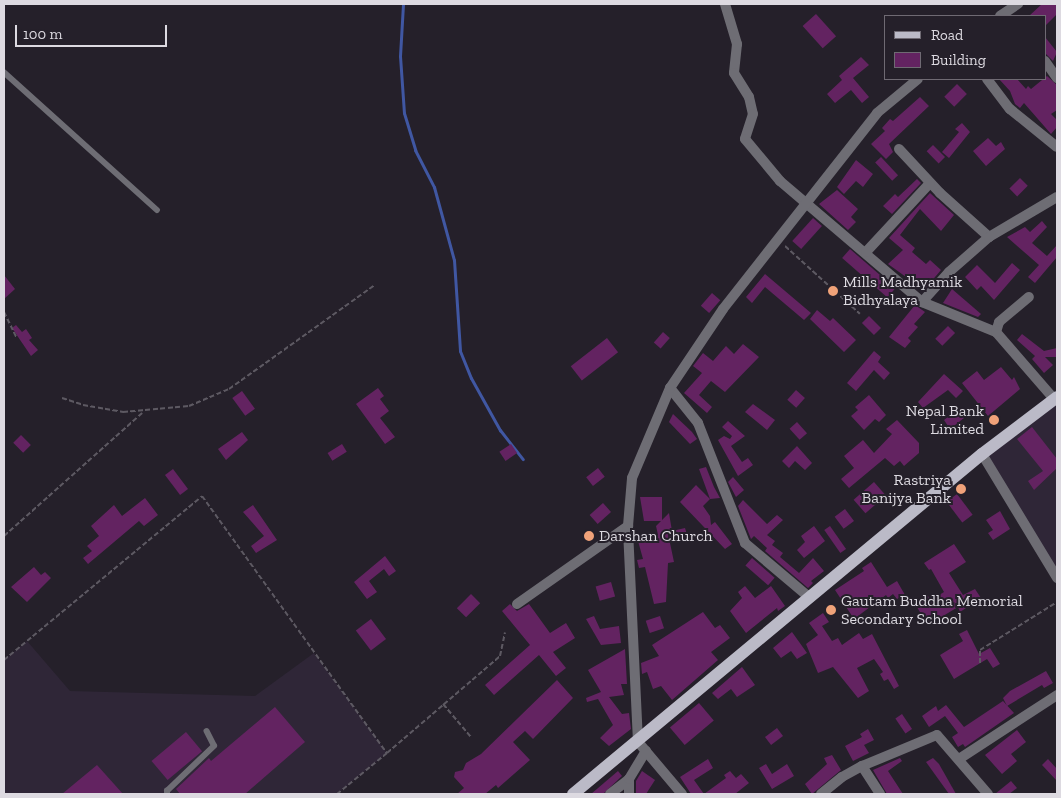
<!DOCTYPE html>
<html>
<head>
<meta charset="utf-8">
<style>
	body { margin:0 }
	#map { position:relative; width:1061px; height:798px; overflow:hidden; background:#25202a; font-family:"Zilla Slab",serif }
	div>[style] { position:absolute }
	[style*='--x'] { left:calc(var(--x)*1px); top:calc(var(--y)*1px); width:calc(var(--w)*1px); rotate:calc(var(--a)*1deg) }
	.built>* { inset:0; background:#2f2637 }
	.stream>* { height:3px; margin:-1.5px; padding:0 1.5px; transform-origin:1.5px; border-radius:1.5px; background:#4057a2 }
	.building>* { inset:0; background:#632361; transform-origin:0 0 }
	.path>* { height:2px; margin-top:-1px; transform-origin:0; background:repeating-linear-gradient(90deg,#5d5962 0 5px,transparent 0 7.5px) }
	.service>* { height:5.5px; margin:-2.75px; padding:0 2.75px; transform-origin:2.75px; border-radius:2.75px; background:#6e6d74 }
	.minor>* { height:10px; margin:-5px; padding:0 5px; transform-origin:5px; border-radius:5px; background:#6e6d74 }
	.primary>* { height:12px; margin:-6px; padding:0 6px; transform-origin:6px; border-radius:6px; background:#bbbac7 }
	.dots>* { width:14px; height:14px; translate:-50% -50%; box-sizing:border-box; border:2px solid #25202a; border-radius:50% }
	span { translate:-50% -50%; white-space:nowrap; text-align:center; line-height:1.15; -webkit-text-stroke:4px #25202a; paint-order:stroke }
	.poi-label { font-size:16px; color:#dddae1 }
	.left { translate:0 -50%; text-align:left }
	.right { translate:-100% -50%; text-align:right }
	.frame { position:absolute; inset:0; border:5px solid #dddae1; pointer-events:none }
	.legend { position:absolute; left:884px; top:15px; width:162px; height:65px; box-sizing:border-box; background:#25202a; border:1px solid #6f6a73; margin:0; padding:6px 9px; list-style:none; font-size:15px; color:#dddae1 }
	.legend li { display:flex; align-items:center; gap:10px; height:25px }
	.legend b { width:25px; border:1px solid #6f6a73 }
	.scale { position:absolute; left:15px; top:25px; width:152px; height:22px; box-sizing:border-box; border:2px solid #dddae1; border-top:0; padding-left:6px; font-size:15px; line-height:18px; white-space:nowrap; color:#dddae1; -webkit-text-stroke:4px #25202a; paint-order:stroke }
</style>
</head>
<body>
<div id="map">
	<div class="built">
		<i style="clip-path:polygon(1057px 397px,1057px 578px,982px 454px)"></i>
		<i style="clip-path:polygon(27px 641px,70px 691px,255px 696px,314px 653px,387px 753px,337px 794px,4px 794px,4px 660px)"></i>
	</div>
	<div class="stream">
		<i style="--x:403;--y:4;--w:52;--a:93.3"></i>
		<i style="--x:400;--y:56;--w:57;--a:86"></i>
		<i style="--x:404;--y:113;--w:39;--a:73"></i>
		<i style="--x:415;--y:150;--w:42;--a:62.8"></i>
		<i style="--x:434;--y:187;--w:76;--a:74.7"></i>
		<i style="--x:454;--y:260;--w:91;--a:86.2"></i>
		<i style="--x:460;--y:351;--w:29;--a:68"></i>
		<i style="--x:471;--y:378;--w:60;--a:60.9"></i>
		<i style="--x:500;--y:430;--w:37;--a:52"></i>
	</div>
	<div class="building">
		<i style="clip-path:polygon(1042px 4px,1057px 4px,1057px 14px,1045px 26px,1045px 16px,1029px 16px)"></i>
		<i style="left:816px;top:14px;width:30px;height:18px;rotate:48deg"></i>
		<i style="clip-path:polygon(1045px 37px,1057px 52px,1053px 61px,1045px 53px)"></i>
		<i style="clip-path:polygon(861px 57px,869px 65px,853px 78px,869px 97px,862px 103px,851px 90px,835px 103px,827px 94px,842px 80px,839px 76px)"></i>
		<i style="clip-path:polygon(1047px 76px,1057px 85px,1057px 110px,1051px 114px,1057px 120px,1057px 127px,1051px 134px,1024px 103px,1020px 108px,1015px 104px,1010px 91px,999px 79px,1017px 79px,1026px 89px,1028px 86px,1031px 89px)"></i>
		<i style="left:957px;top:84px;width:14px;height:18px;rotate:45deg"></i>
		<i style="clip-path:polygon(920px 97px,929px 106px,889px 144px,893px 152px,886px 159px,871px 144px,885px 131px,882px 128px,890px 119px,893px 121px)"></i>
		<i style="clip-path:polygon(962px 123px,970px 132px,949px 158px,942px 152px,959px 132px,955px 129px)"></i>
		<i style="clip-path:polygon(988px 138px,996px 146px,1001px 142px,1005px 149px,986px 166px,973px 151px)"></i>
		<i style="left:933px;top:145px;width:17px;height:9px;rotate:45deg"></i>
		<i style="left:881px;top:157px;width:25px;height:8px;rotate:47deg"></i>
		<i style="clip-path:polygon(856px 160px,873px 174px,863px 187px,856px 181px,844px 194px,837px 187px)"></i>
		<i style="left:1020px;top:178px;width:11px;height:15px;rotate:45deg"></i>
		<i style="clip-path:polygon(917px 179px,921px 183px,892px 214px,883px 206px,895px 194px,898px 197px)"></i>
		<i style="clip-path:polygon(837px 190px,858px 209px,851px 217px,856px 222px,848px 230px,819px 204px)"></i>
		<i style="clip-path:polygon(930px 193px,954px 215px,941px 231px,920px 209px,900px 235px,915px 248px,912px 252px,926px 264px,930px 260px,941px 270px,924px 290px,888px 264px,903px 250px,889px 238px)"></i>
		<i style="left:813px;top:218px;width:12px;height:31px;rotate:42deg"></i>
		<i style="clip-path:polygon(1042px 221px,1047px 227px,1032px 243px,1047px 256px,1057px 245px,1057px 257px,1035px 283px,1028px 277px,1039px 265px,1007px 237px,1025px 227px,1030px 232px)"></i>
		<i style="left:850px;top:249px;width:60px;height:12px;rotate:41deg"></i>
		<i style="clip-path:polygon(1012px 263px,1020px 270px,994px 300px,981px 286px,977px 290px,965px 277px,977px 265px,995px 283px)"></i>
		<i style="clip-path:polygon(765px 274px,811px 313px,804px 320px,765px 287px,752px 303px,746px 297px)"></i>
		<i style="clip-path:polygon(4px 275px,15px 289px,4px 299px)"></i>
		<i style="clip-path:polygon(952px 289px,981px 314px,978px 317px,943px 303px)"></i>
		<i style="left:712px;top:293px;width:11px;height:17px;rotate:41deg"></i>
		<i style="clip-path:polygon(915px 305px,925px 312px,914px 324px,918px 327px,908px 338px,911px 341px,905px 348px,889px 337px)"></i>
		<i style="clip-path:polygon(817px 310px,830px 321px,833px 318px,856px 340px,844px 352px,810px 319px)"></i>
		<i style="left:869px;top:316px;width:17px;height:10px;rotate:45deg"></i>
		<i style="clip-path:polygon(16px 325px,22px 332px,26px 329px,32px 338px,29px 340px,38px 350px,31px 356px,12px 328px)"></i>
		<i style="left:948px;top:326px;width:10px;height:18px;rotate:45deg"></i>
		<i style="left:663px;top:332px;width:9px;height:14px;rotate:41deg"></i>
		<i style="clip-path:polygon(1022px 334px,1044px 351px,1057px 348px,1057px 357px,1045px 357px,1053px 365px,1044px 373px,1032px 359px,1035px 356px,1017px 340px)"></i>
		<i style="left:607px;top:338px;width:18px;height:46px;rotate:52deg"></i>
		<i style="clip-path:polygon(743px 344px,759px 357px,725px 392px,711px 381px,699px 395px,712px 407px,707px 413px,684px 393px,702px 373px,693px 366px,703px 353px,713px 361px,726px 346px,734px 354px)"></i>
		<i style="clip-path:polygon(874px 351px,881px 357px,878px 362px,890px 373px,884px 380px,874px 370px,856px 391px,847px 383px)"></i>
		<i style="clip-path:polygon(1001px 367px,1012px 380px,1014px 377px,1020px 389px,988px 416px,962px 383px,977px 371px,984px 380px)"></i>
		<i style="clip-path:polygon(944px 374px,963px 391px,956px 398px,948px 390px,923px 408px,918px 402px)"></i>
		<i style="clip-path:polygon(378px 388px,384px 396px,380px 399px,389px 411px,380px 418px,395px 437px,385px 444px,356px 404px)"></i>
		<i style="left:796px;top:390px;width:12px;height:13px;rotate:42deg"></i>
		<i style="left:242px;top:391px;width:22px;height:12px;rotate:54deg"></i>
		<i style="clip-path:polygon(869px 395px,886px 415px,879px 422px,875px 419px,864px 430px,851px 416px,858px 410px,855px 407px)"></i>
		<i style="clip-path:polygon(753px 404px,775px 420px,767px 430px,745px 412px)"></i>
		<i style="clip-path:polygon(956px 404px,964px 418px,950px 429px,944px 420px,953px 413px,950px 409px)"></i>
		<i style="clip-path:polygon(673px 414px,692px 432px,697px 439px,690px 444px,669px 422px)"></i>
		<i style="clip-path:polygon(897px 420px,919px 443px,919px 453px,904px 466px,900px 461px,894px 466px,885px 458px,849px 488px,841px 479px,854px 468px,844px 456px,863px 440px,874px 453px,892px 434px,886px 429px)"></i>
		<i style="clip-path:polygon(728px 421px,745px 436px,731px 446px,742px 462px,748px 458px,753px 465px,738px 476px,718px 440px,724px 436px,730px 439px,732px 436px,722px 427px)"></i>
		<i style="left:797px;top:422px;width:15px;height:10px;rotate:48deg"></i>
		<i style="clip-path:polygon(1032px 427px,1057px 459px,1057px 468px,1034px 490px,1028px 481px,1043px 471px,1017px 439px)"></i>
		<i style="clip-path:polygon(242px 432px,248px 440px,226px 460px,218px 449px)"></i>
		<i style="left:21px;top:435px;width:14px;height:11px;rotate:45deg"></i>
		<i style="left:342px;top:444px;width:9px;height:17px;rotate:58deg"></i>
		<i style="left:511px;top:444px;width:11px;height:14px;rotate:56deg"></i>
		<i style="clip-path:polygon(797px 446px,812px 463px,805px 470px,795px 461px,789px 468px,782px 461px)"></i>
		<i style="clip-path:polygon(706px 467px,714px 487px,720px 498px,710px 499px,699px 469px)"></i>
		<i style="left:598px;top:468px;width:11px;height:15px;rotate:52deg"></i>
		<i style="left:173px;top:469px;width:25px;height:10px;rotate:53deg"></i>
		<i style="clip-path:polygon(733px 477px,744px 490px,736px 497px,728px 482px)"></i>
		<i style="left:874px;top:482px;width:18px;height:27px;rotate:49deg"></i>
		<i style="clip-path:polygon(696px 485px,710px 499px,703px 506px,710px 516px,711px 525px,715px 522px,732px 544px,725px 549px,680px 502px)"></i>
		<i style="left:957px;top:494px;width:26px;height:13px;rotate:53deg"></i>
		<i style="clip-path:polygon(640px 497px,662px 497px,662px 520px,669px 513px,672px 531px,685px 528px,688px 538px,670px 543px,674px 562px,668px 563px,666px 602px,654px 604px,645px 567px,639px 568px,637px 560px,643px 559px,638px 541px,658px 535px,656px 526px,661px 521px,644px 521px)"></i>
		<i style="clip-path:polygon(145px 498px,158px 515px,144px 526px,139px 521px,88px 564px,83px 558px,92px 551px,87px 546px,99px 536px,91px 526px,114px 505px,122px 516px)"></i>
		<i style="clip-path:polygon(743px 500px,767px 524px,777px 515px,783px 520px,767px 535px,775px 541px,772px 545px,783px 553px,780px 557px,799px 573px,813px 558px,824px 571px,811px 581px,813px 583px,808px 588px,765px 551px,767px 548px,754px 536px,751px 539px,738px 506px)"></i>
		<i style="left:603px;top:503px;width:12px;height:18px;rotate:48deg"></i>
		<i style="clip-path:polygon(253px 505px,277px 540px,256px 553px,251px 546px,264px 536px,243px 512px)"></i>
		<i style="left:845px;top:509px;width:15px;height:13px;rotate:53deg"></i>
		<i style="clip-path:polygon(1000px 511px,1010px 529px,993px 540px,988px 533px,993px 530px,986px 520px)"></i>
		<i style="clip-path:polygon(814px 526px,825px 541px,804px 558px,797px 550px,805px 542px,801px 536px)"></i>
		<i style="left:830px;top:526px;width:28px;height:7px;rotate:55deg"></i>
		<i style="clip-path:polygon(954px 544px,966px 562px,949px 573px,963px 595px,975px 589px,981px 598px,960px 612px,958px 607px,928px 625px,915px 604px,927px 595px,931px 600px,944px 592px,931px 569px,929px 570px,924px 563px)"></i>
		<i style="clip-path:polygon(385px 556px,396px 571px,389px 576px,384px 569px,369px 581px,377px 592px,367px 599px,354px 582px)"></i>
		<i style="left:752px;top:558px;width:30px;height:10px;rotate:41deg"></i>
		<i style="clip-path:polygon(871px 562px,887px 587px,897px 581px,905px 595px,897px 599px,893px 594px,888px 598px,886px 595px,854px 619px,835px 590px,864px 571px,862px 568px)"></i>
		<i style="clip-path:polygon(34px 567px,41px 575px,45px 572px,51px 578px,27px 602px,11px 587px)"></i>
		<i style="left:611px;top:582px;width:15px;height:16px;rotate:74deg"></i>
		<i style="clip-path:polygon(745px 586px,755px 598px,771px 586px,785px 606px,778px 611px,777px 608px,746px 633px,730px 611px,742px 598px,738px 592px)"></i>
		<i style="left:471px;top:594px;width:13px;height:20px;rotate:45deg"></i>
		<i style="clip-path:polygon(510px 604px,517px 611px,529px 604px,550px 633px,566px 623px,575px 638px,553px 652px,566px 668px,556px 676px,539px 655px,494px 695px,485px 685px,530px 645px,502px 611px)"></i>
		<i style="clip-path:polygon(703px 612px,715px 628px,720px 625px,730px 638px,711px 652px,718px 660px,672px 700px,661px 686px,653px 689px,647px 672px,642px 674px,641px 663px,659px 656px,652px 645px)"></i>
		<i style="clip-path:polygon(823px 613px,829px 622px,822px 626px,832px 641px,838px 638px,842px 645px,859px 633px,863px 639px,872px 634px,899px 686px,894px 689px,888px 679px,884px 681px,880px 674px,883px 672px,874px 659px,857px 668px,869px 691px,858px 698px,833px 667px,818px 673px,806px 644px,818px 635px,809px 623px)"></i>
		<i style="clip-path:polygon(594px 616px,600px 629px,619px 626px,621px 643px,601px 645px,586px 619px)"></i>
		<i style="left:660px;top:616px;width:13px;height:15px;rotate:72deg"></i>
		<i style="left:371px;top:619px;width:25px;height:19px;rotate:53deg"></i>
		<i style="clip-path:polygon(967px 630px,979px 654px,990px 648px,1000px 664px,993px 668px,987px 659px,954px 679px,940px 655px,963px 641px,959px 634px)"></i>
		<i style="clip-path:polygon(792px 632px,807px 653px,797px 659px,791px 651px,781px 658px,773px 648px)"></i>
		<i style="clip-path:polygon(625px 649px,627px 684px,621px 684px,624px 695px,609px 697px,622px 714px,629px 713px,631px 729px,609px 746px,600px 738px,613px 725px,598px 699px,587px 702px,586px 698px,601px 692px,588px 670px)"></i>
		<i style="clip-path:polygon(742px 667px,755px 685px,737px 697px,731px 689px,718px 699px,712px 693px)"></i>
		<i style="clip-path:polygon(1046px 671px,1053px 683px,1044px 688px,1042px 685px,1007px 706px,1003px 698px,1010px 691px)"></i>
		<i style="clip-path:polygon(557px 680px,573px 698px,533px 739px,525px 731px,513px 742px,530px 760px,498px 788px,496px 785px,485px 794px,457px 794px,464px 788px,454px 777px,455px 772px,463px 770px,466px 763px,481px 754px)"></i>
		<i style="clip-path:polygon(1003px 701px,1014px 713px,965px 747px,963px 744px,958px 747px,952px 737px,958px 733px,945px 716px,929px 727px,922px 716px,936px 706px,938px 711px,946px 705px,964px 727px)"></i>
		<i style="left:699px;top:703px;width:23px;height:38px;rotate:50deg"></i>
		<i style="clip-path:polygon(275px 707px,305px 742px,245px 794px,180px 794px,176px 789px,209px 758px,211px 761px)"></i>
		<i style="left:902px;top:714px;width:18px;height:8px;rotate:56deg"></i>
		<i style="left:777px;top:728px;width:10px;height:15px;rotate:53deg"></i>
		<i style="clip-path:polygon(868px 729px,874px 740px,864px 745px,869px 753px,853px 761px,845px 746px,862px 737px,860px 734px)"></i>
		<i style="clip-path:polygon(1017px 730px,1026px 742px,1011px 754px,1017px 761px,1002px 774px,985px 755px)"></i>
		<i style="left:186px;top:732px;width:25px;height:45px;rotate:50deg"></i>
		<i style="clip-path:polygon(832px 755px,841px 770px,812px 794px,805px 784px,827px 764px,824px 758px)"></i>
		<i style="clip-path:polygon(900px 758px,902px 761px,888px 771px,903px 794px,887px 794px,873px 770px)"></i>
		<i style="clip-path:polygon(933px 758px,939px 764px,956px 794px,949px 794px,926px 762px)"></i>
		<i style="clip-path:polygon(708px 759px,713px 768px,694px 780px,704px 794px,691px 794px,680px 777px)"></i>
		<i style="clip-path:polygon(1048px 759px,1057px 769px,1057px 781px,1042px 765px)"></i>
		<i style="clip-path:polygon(766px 764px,772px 774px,787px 764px,794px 776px,772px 789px,759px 768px)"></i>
		<i style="clip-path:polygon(97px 765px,123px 794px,62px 794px)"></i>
		<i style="clip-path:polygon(618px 771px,622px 776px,603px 794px,591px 794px)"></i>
		<i style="clip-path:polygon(642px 771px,655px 780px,646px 794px,636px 794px,636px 781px)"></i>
		<i style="clip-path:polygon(730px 771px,736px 778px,741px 774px,749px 783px,735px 794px,704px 794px,726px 778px,724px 775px)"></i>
		<i style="clip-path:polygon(1011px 781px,1017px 788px,1009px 794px,995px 794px)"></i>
	</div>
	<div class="path">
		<i style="--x:785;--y:246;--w:101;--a:42.2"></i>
		<i style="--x:4;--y:312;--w:28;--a:64"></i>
		<i style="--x:62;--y:398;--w:22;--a:18"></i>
		<i style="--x:83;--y:405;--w:41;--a:9.9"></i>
		<i style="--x:123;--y:412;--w:66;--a:-5.2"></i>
		<i style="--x:189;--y:406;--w:43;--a:-23"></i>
		<i style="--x:229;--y:389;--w:179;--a:-35.5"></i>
		<i style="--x:4;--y:536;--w:185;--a:-41.7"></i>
		<i style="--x:4;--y:660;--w:257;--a:-39.6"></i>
		<i style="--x:202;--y:496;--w:317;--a:54.3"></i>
		<i style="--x:387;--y:753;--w:65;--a:140.6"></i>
		<i style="--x:980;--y:663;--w:13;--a:-90"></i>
		<i style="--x:980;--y:650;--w:91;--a:-31.9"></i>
		<i style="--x:443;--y:704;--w:43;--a:49.7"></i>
		<i style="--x:387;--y:753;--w:149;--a:-40.6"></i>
		<i style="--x:500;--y:656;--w:24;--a:-78"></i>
	</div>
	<div class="service">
		<i style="--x:4;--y:72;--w:206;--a:42"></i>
		<i style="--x:167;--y:794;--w:3;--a:-90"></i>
		<i style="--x:167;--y:791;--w:65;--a:-43.8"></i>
		<i style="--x:214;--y:746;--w:16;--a:-117"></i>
	</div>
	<div class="minor">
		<i style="--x:725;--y:4;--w:42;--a:73.3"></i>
		<i style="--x:737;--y:44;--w:29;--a:96"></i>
		<i style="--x:734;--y:73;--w:28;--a:58"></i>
		<i style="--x:749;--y:97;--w:17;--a:77"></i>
		<i style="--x:753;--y:114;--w:26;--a:108"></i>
		<i style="--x:745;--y:139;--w:55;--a:50.2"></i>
		<i style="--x:780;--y:181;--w:187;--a:40.4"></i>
		<i style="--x:922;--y:302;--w:80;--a:22.1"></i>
		<i style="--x:996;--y:332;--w:89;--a:49.1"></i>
		<i style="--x:1000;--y:16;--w:22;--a:-34"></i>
		<i style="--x:1045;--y:61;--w:21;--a:55"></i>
		<i style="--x:987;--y:79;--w:38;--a:53"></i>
		<i style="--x:1010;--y:109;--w:60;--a:39"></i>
		<i style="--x:899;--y:149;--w:60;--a:47"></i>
		<i style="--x:940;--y:193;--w:66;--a:41.9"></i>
		<i style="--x:866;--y:252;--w:94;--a:-47.2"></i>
		<i style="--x:922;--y:302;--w:40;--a:-48"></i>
		<i style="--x:949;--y:272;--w:53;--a:-41.2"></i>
		<i style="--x:989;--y:237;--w:79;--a:-30.5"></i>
		<i style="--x:996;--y:332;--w:10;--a:-73"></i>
		<i style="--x:999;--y:322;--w:39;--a:-40"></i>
		<i style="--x:670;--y:388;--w:45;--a:51.3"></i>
		<i style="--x:698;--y:423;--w:129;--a:68.6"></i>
		<i style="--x:745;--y:543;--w:85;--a:40.2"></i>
		<i style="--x:982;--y:454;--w:145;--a:58.8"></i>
		<i style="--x:517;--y:604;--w:136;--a:-35.1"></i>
		<i style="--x:959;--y:759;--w:117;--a:-33.1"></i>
		<i style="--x:862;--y:766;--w:33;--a:57"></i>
		<i style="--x:610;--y:794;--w:24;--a:-38"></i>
		<i style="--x:629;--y:794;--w:15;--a:-90"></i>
		<i style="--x:629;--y:779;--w:33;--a:-59"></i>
		<i style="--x:682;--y:794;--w:68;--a:-130.2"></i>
		<i style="--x:638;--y:742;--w:216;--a:-92.7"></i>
		<i style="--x:628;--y:526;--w:48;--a:-85.2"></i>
		<i style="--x:632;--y:478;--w:98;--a:-67.1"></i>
		<i style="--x:670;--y:388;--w:95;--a:-56.1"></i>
		<i style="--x:723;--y:309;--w:249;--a:-51.8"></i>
		<i style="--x:877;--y:113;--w:53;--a:-39.7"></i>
		<i style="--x:821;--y:794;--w:27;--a:-39"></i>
		<i style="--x:842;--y:777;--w:23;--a:-29"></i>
		<i style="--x:862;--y:766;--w:81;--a:-22.5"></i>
		<i style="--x:937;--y:735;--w:78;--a:49.2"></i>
	</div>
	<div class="primary">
		<i style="--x:573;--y:794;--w:532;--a:-39.74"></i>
		<i style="--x:982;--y:454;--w:94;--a:-37.2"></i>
	</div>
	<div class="dots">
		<i style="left:833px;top:291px;background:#f0a279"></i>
		<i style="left:994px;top:420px;background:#f0a279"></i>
		<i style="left:961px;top:489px;background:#f0a279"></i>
		<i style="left:589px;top:536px;background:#f0a279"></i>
		<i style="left:831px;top:610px;background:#f0a279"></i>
	</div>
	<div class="poi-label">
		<span class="left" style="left:843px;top:291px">Mills Madhyamik<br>Bidhyalaya</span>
		<span class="right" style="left:984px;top:420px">Nepal Bank<br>Limited</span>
		<span class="right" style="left:951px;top:489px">Rastriya<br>Banijya Bank</span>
		<span class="left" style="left:599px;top:536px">Darshan Church</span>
		<span class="left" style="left:841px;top:610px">Gautam Buddha Memorial<br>Secondary School</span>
	</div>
	<div class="frame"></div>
	<ul class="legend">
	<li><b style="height:6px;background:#bbbac7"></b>Road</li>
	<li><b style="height:14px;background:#632361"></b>Building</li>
	</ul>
	<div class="scale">100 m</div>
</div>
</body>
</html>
